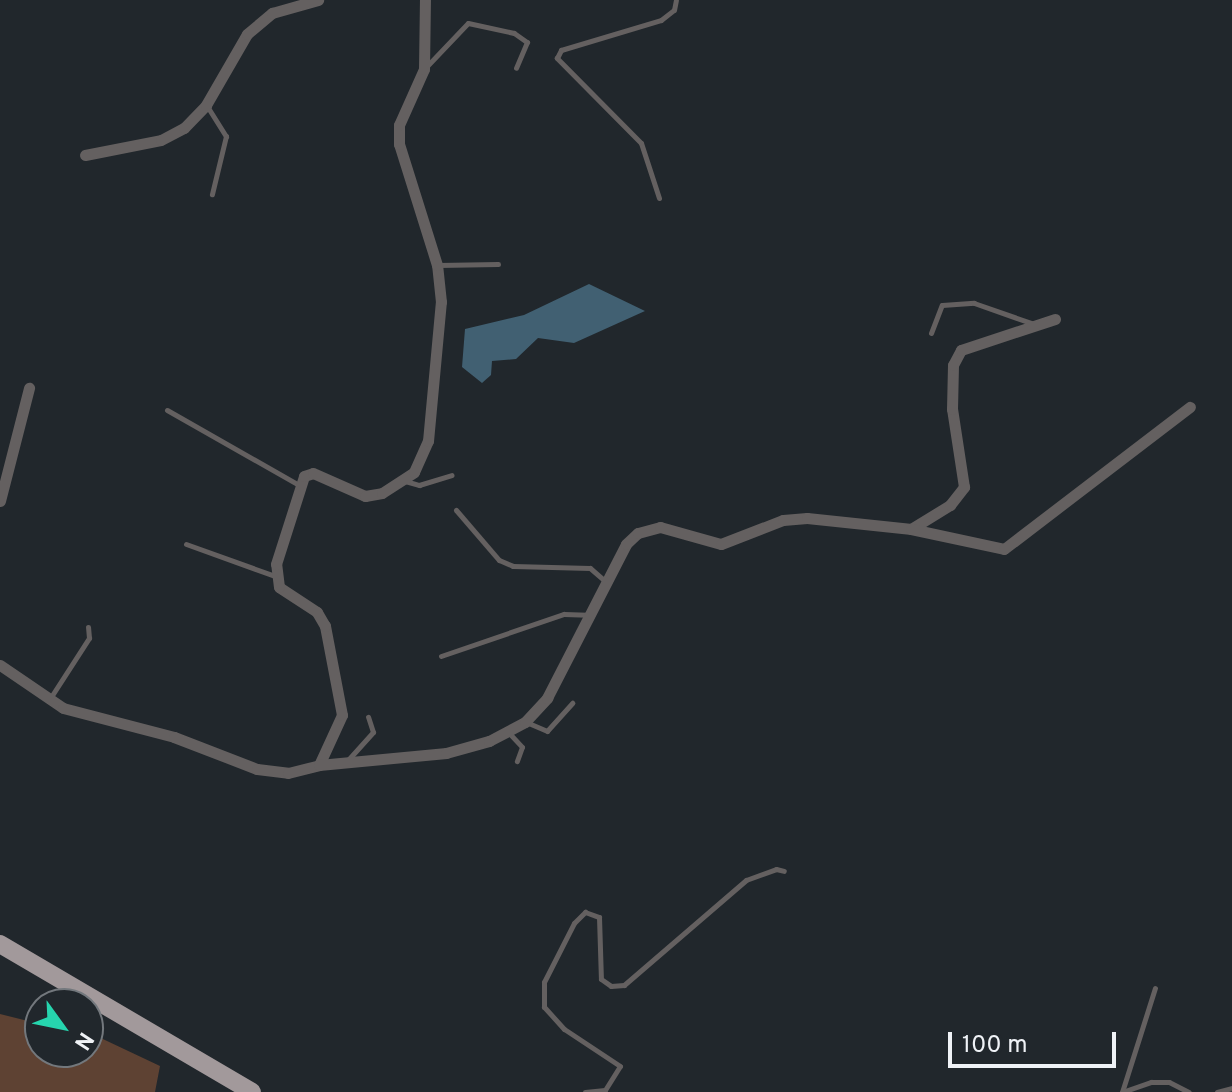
<!DOCTYPE html>
<html>
<head>
<meta charset="utf-8">
<style>
	body { margin:0 }
	#map { position:relative; width:1232px; height:1092px; overflow:hidden; background:#21272c; font-family:Overpass,sans-serif }
	div>[style] { position:absolute }
	[style*='--x'] { left:calc(var(--x)*1px); top:calc(var(--y)*1px); width:calc(var(--w)*1px); rotate:calc(var(--a)*1deg) }
	.water>* { inset:0; background:#416072 }
	.building>* { inset:0; background:#5e4233 }
	.lane>* { height:5px; margin:-2.5px; padding:0 2.5px; transform-origin:2.5px; border-radius:2.5px; background:#646060 }
	.street>* { height:11px; margin:-5.5px; padding:0 5.5px; transform-origin:5.5px; border-radius:5.5px; background:#646060 }
	.primary>* { height:18px; margin:-9px; padding:0 9px; transform-origin:9px; border-radius:9px; background:#a2999b }
	span { translate:-50% -50%; white-space:nowrap; text-align:center; line-height:1.15; -webkit-text-stroke:8px #21272c; paint-order:stroke }
	.north { position:absolute; left:24px; top:988px; width:80px; height:80px; box-sizing:border-box; background:#21272c; border:2px solid #73787d; border-radius:50%; rotate:123deg; font-size:22px; font-weight:700; line-height:32px; text-align:center; color:#eff2f6 }
	.north::after { content:''; display:block; margin:auto; width:28px; height:36px; background:#26d5ae; clip-path:polygon(50% 0,100% 100%,50% 72%,0 100%) }
	.scale { position:absolute; left:948px; top:1032px; width:168px; height:36px; box-sizing:border-box; border:4px solid #eff2f6; border-top:0; padding-left:10px; font-size:24px; line-height:28px; white-space:nowrap; color:#eff2f6; -webkit-text-stroke:6px #21272c; paint-order:stroke }
</style>
</head>
<body>
<div id="map">
	<div class="water">
		<i style="clip-path:polygon(589px 284px,645px 311px,574px 343px,538px 338px,516px 359px,492px 361px,491px 375px,482px 383px,462px 367px,465px 329px,524px 315px)"></i>
	</div>
	<div class="building">
		<i style="clip-path:polygon(0 1014px,40px 1024px,40px 1052px,88px 1052px,88px 1032px,160px 1066px,155px 1092px,0 1092px)"></i>
	</div>
	<div class="lane">
		<i style="--x:427;--y:66;--w:59;--a:-46.4"></i>
		<i style="--x:468;--y:23;--w:47;--a:12.3"></i>
		<i style="--x:514;--y:33;--w:16;--a:35"></i>
		<i style="--x:527;--y:42;--w:28;--a:113"></i>
		<i style="--x:207;--y:106;--w:36;--a:58"></i>
		<i style="--x:226;--y:136;--w:60;--a:103.6"></i>
		<i style="--x:659;--y:198;--w:58;--a:-108.1"></i>
		<i style="--x:641;--y:143;--w:120;--a:-134.7"></i>
		<i style="--x:557;--y:58;--w:9;--a:-63"></i>
		<i style="--x:561;--y:50;--w:104;--a:-16.7"></i>
		<i style="--x:661;--y:20;--w:16;--a:-38"></i>
		<i style="--x:674;--y:10;--w:10;--a:-79"></i>
		<i style="--x:438;--y:265;--w:60;--a:-1"></i>
		<i style="--x:931;--y:333;--w:30;--a:-69"></i>
		<i style="--x:942;--y:305;--w:32;--a:-4"></i>
		<i style="--x:974;--y:303;--w:64;--a:19.3"></i>
		<i style="--x:167;--y:410;--w:152;--a:29.6"></i>
		<i style="--x:405;--y:481;--w:15;--a:16"></i>
		<i style="--x:419;--y:485;--w:34;--a:-17"></i>
		<i style="--x:456;--y:510;--w:66;--a:49.3"></i>
		<i style="--x:499;--y:560;--w:15;--a:23"></i>
		<i style="--x:513;--y:566;--w:77;--a:1.5"></i>
		<i style="--x:590;--y:568;--w:20;--a:41"></i>
		<i style="--x:186;--y:544;--w:95;--a:19.8"></i>
		<i style="--x:441;--y:656;--w:130;--a:-18.9"></i>
		<i style="--x:564;--y:614;--w:23;--a:2"></i>
		<i style="--x:49;--y:700;--w:74;--a:-57.2"></i>
		<i style="--x:89;--y:638;--w:11;--a:-95"></i>
		<i style="--x:526;--y:722;--w:23;--a:23"></i>
		<i style="--x:547;--y:731;--w:38;--a:-48"></i>
		<i style="--x:509;--y:733;--w:19;--a:47"></i>
		<i style="--x:522;--y:747;--w:15;--a:110"></i>
		<i style="--x:347;--y:761;--w:39;--a:-48"></i>
		<i style="--x:373;--y:732;--w:16;--a:-108"></i>
		<i style="--x:585;--y:1092;--w:20;--a:-6"></i>
		<i style="--x:605;--y:1090;--w:28;--a:-58"></i>
		<i style="--x:620;--y:1066;--w:67;--a:-146.5"></i>
		<i style="--x:564;--y:1029;--w:30;--a:-132"></i>
		<i style="--x:544;--y:1007;--w:25;--a:-90"></i>
		<i style="--x:544;--y:982;--w:66;--a:-63"></i>
		<i style="--x:574;--y:923;--w:16;--a:-45"></i>
		<i style="--x:585;--y:912;--w:15;--a:20"></i>
		<i style="--x:599;--y:917;--w:62;--a:88.2"></i>
		<i style="--x:601;--y:979;--w:12;--a:35"></i>
		<i style="--x:611;--y:986;--w:13;--a:-4"></i>
		<i style="--x:624;--y:985;--w:161;--a:-40.7"></i>
		<i style="--x:746;--y:880;--w:32;--a:-20"></i>
		<i style="--x:776;--y:869;--w:8;--a:14"></i>
		<i style="--x:1122;--y:1092;--w:109;--a:-72.4"></i>
		<i style="--x:1122;--y:1092;--w:31;--a:-19"></i>
		<i style="--x:1151;--y:1082;--w:18;--a:0"></i>
		<i style="--x:1169;--y:1082;--w:22;--a:27"></i>
		<i style="--x:1217;--y:1092;--w:16;--a:-15"></i>
	</div>
	<div class="street">
		<i style="--x:85;--y:155;--w:77;--a:-11.2"></i>
		<i style="--x:161;--y:140;--w:26;--a:-28"></i>
		<i style="--x:184;--y:128;--w:32;--a:-46"></i>
		<i style="--x:206;--y:105;--w:82;--a:-60"></i>
		<i style="--x:247;--y:34;--w:33;--a:-40"></i>
		<i style="--x:272;--y:13;--w:48;--a:-15.8"></i>
		<i style="--x:0;--y:501;--w:117;--a:-75.6"></i>
		<i style="--x:911;--y:529;--w:46;--a:-31.6"></i>
		<i style="--x:950;--y:505;--w:23;--a:-52"></i>
		<i style="--x:964;--y:487;--w:79;--a:-98.7"></i>
		<i style="--x:952;--y:409;--w:44;--a:-88.7"></i>
		<i style="--x:953;--y:365;--w:17;--a:-62"></i>
		<i style="--x:961;--y:350;--w:99;--a:-18.3"></i>
		<i style="--x:0;--y:665;--w:76;--a:34.3"></i>
		<i style="--x:63;--y:708;--w:115;--a:14.6"></i>
		<i style="--x:174;--y:737;--w:89;--a:21.1"></i>
		<i style="--x:257;--y:769;--w:31;--a:7"></i>
		<i style="--x:288;--y:773;--w:32;--a:-14"></i>
		<i style="--x:319;--y:765;--w:55;--a:-65.3"></i>
		<i style="--x:342;--y:715;--w:91;--a:-100.8"></i>
		<i style="--x:325;--y:626;--w:16;--a:-120"></i>
		<i style="--x:317;--y:612;--w:45;--a:-146.7"></i>
		<i style="--x:279;--y:587;--w:23;--a:-97"></i>
		<i style="--x:276;--y:564;--w:92;--a:-72.3"></i>
		<i style="--x:304;--y:476;--w:9;--a:-18"></i>
		<i style="--x:313;--y:473;--w:57;--a:23.9"></i>
		<i style="--x:365;--y:496;--w:17;--a:-10"></i>
		<i style="--x:382;--y:493;--w:38;--a:-33"></i>
		<i style="--x:414;--y:472;--w:34;--a:-66"></i>
		<i style="--x:428;--y:441;--w:140;--a:-84.7"></i>
		<i style="--x:441;--y:302;--w:37;--a:-96"></i>
		<i style="--x:437;--y:265;--w:127;--a:-107.4"></i>
		<i style="--x:399;--y:144;--w:19;--a:-90"></i>
		<i style="--x:399;--y:125;--w:61;--a:-65.9"></i>
		<i style="--x:424;--y:69;--w:69;--a:-89.2"></i>
		<i style="--x:319;--y:765;--w:128;--a:-5.4"></i>
		<i style="--x:446;--y:753;--w:45;--a:-15.6"></i>
		<i style="--x:489;--y:741;--w:41;--a:-27.8"></i>
		<i style="--x:525;--y:722;--w:33;--a:-47"></i>
		<i style="--x:547;--y:698;--w:173;--a:-62.8"></i>
		<i style="--x:626;--y:544;--w:16;--a:-43"></i>
		<i style="--x:638;--y:533;--w:23;--a:-15"></i>
		<i style="--x:660;--y:527;--w:63;--a:15.6"></i>
		<i style="--x:721;--y:544;--w:66;--a:-21.2"></i>
		<i style="--x:783;--y:520;--w:24;--a:-5"></i>
		<i style="--x:807;--y:518;--w:105;--a:6"></i>
		<i style="--x:911;--y:529;--w:95;--a:12.1"></i>
		<i style="--x:1004;--y:549;--w:234;--a:-37.4"></i>
	</div>
	<div class="primary">
		<i style="--x:0;--y:944;--w:292;--a:30.4"></i>
	</div>
	<div class="north">N</div>
	<div class="scale">100 m</div>
</div>
</body>
</html>
